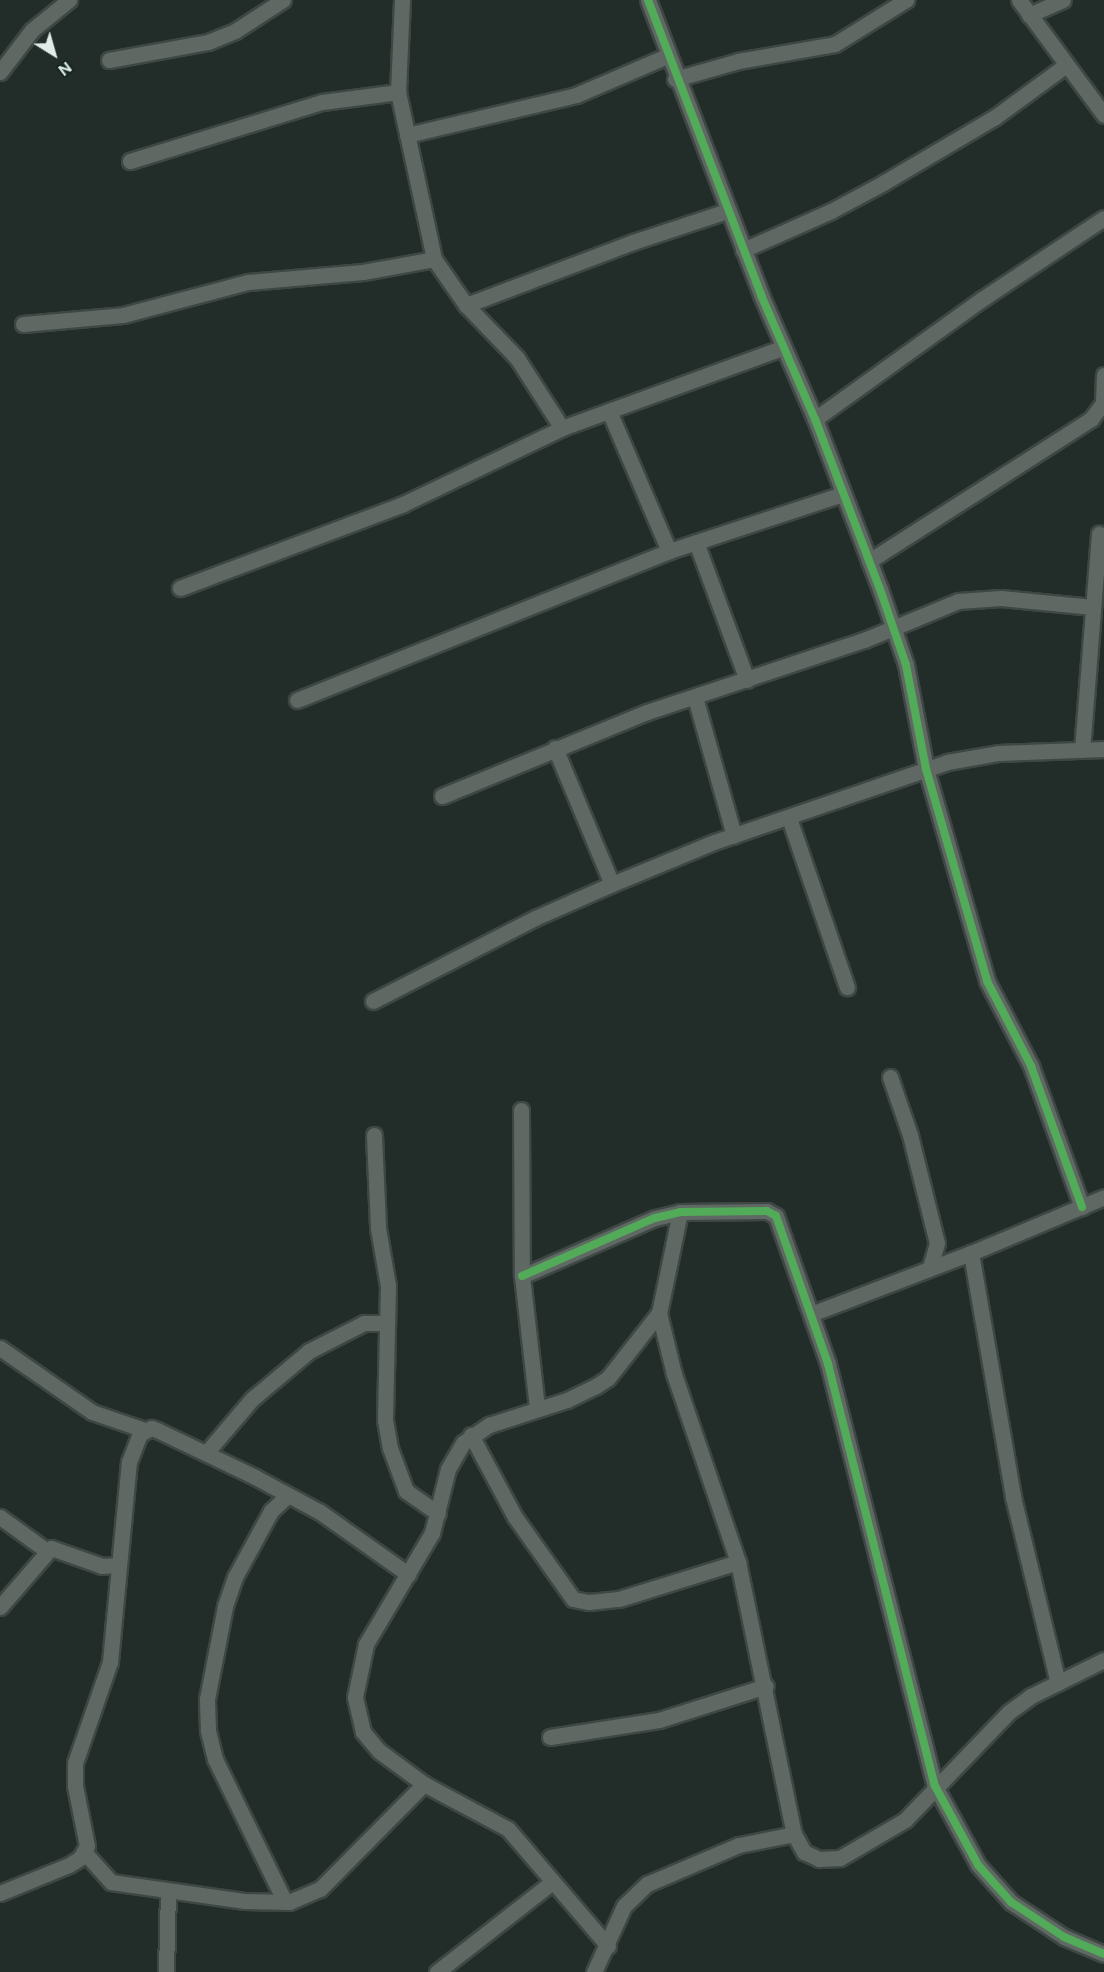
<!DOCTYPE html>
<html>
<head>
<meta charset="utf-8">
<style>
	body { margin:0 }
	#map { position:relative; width:1104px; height:1972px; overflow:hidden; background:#222c28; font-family:"DM Sans",sans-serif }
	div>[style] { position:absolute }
	.roads { filter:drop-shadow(2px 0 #3e4744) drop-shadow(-2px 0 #3e4744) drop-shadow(0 2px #3e4744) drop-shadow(0 -2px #3e4744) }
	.minor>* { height:15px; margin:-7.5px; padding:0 7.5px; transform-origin:7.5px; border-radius:7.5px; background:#606864 }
	.cycleway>* { height:8px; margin:-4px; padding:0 4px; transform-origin:4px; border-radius:4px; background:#51ab58 }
	span { translate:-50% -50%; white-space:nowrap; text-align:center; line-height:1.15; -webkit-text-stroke:6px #13271f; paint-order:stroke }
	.north { position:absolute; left:24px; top:24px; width:60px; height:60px; -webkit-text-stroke:4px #13271f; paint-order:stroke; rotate:143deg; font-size:16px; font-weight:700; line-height:24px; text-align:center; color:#e0ece7 }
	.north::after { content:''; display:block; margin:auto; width:21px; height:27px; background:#e0ece7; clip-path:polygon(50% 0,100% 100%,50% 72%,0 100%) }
</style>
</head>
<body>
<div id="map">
	<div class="roads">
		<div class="minor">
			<div style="left:402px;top:0;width:92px;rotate:92.5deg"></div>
			<div style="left:398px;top:92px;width:171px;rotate:77.8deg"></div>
			<div style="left:434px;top:259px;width:56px;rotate:55.2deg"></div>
			<div style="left:466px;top:305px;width:74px;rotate:46.1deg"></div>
			<div style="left:517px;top:358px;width:83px;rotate:57.3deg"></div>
			<div style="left:648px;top:0;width:316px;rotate:69deg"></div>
			<div style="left:761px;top:295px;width:135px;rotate:66.5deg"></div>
			<div style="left:815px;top:419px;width:182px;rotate:69.1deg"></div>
			<div style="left:880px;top:589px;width:80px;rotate:71.1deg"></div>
			<div style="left:906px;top:665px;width:106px;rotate:79.1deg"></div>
			<div style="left:926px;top:769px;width:221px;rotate:73.9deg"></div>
			<div style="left:987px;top:981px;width:96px;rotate:62.6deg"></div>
			<div style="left:1031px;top:1066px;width:150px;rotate:70.1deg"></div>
			<div style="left:1019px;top:0;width:143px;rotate:53.5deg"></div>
			<div style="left:1029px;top:15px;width:37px;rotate:-24deg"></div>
			<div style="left:109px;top:60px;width:101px;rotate:-10.3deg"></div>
			<div style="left:208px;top:42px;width:29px;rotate:-22deg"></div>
			<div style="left:235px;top:31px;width:57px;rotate:-32.9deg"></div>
			<div style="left:0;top:72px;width:53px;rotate:-52.7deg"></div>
			<div style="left:32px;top:30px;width:48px;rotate:-39deg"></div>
			<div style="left:675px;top:79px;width:66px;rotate:-15.9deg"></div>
			<div style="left:738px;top:61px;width:98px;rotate:-9.9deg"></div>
			<div style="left:835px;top:44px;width:84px;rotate:-31.8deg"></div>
			<div style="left:407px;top:135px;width:174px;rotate:-13.3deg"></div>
			<div style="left:576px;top:95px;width:99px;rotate:-23.2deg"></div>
			<div style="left:130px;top:161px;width:201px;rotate:-17.1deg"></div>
			<div style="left:322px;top:102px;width:77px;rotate:-7.5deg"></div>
			<div style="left:743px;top:250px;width:96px;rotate:-23.9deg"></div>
			<div style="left:831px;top:211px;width:59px;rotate:-28.3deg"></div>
			<div style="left:883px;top:183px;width:130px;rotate:-30.5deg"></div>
			<div style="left:995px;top:117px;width:88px;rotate:-36.2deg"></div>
			<div style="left:466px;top:305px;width:178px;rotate:-20.7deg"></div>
			<div style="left:633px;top:242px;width:99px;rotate:-18.3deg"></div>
			<div style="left:23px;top:324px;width:100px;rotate:-5.1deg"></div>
			<div style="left:123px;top:315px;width:129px;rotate:-14.8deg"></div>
			<div style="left:248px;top:282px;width:115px;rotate:-5deg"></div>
			<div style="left:363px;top:272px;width:72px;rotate:-10.4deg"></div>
			<div style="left:609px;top:411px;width:152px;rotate:66.8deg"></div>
			<div style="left:815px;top:419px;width:206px;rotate:-35.7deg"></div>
			<div style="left:982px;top:299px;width:146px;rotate:-33.6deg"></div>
			<div style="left:696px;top:542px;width:147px;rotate:69.7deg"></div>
			<div style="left:869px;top:561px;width:264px;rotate:-32.6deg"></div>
			<div style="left:1091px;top:419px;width:20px;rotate:-53deg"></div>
			<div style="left:1103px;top:403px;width:28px;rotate:-88deg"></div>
			<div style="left:180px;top:588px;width:238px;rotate:-20.6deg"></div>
			<div style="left:403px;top:504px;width:176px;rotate:-25.5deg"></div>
			<div style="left:562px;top:428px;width:234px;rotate:-20deg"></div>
			<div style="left:695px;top:697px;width:144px;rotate:74.3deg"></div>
			<div style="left:297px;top:700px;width:401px;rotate:-21.8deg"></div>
			<div style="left:669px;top:551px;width:182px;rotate:-18.2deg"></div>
			<div style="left:555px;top:748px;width:147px;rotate:67.3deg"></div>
			<div style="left:1082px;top:750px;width:217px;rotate:-85.5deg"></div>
			<div style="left:442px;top:796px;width:222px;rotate:-22.3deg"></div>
			<div style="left:647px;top:712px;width:229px;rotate:-18.4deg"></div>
			<div style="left:864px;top:640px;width:102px;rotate:-22.5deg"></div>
			<div style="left:958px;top:601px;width:43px;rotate:-4deg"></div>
			<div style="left:1001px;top:598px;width:92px;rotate:5.6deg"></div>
			<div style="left:789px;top:818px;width:179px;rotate:71.1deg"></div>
			<div style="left:373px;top:1001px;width:182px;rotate:-27.1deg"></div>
			<div style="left:535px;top:918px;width:84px;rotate:-23.8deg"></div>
			<div style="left:612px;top:884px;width:110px;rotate:-22.4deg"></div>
			<div style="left:714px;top:842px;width:246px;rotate:-18.9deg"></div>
			<div style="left:947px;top:762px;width:53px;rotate:-9.8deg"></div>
			<div style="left:999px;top:753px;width:105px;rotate:-2.2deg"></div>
			<div style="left:890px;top:1077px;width:61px;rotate:71deg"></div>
			<div style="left:910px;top:1135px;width:111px;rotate:76deg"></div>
			<div style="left:937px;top:1243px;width:26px;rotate:106deg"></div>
			<div style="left:521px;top:1110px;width:166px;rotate:89.7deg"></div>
			<div style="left:522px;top:1276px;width:133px;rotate:83.5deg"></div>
			<div style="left:374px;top:1135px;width:93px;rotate:87.5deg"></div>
			<div style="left:378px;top:1228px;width:59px;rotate:80.2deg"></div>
			<div style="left:388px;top:1286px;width:134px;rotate:91.3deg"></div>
			<div style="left:385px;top:1420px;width:28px;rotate:80deg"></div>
			<div style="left:390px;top:1448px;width:46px;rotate:69.6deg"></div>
			<div style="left:406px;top:1491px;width:39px;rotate:35deg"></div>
			<div style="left:680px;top:1212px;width:103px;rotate:101.7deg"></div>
			<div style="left:659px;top:1313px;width:63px;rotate:76.2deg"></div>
			<div style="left:674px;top:1374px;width:199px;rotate:71.2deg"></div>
			<div style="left:738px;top:1562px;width:278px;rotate:78.4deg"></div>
			<div style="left:794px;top:1834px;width:21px;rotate:61deg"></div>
			<div style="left:804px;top:1852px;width:17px;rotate:25deg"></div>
			<div style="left:819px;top:1859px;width:21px;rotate:-3deg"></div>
			<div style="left:840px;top:1858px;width:75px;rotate:-30.3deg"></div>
			<div style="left:905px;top:1820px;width:150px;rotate:-46.1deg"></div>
			<div style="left:1009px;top:1712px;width:27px;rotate:-36deg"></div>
			<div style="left:1031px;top:1696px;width:81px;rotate:-26.3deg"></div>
			<div style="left:971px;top:1253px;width:248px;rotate:80.2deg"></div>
			<div style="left:1013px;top:1497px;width:191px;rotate:76.4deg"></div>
			<div style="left:522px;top:1276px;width:145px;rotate:-23.6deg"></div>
			<div style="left:655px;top:1218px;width:26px;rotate:-13deg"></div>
			<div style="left:680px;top:1212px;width:87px;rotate:-0.7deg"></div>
			<div style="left:767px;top:1211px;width:10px;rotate:29deg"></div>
			<div style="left:776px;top:1216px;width:157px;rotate:70.6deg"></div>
			<div style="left:828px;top:1364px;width:435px;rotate:75.8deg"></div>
			<div style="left:935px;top:1786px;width:90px;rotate:61.4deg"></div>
			<div style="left:978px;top:1865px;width:50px;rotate:48.3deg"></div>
			<div style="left:1011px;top:1902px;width:64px;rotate:33.4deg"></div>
			<div style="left:1064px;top:1937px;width:43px;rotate:23deg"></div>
			<div style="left:811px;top:1314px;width:171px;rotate:-20.9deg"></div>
			<div style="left:971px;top:1253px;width:144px;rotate:-22.8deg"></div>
			<div style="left:0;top:1348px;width:112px;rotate:34.8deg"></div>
			<div style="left:92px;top:1412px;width:56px;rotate:18.8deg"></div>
			<div style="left:471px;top:1435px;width:93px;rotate:61.8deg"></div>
			<div style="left:515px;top:1517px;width:100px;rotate:54.7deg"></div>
			<div style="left:573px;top:1599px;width:16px;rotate:11deg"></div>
			<div style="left:589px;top:1602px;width:30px;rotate:-6deg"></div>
			<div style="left:619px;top:1599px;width:125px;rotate:-17.3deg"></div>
			<div style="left:206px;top:1453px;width:71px;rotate:-49.6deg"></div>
			<div style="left:252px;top:1399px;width:75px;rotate:-40.1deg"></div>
			<div style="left:309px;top:1351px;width:62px;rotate:-27deg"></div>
			<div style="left:364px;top:1323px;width:23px"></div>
			<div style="left:0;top:1517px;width:58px;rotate:35.9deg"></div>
			<div style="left:0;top:1607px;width:78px;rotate:-49.2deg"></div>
			<div style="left:51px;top:1548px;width:54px;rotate:19.4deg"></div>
			<div style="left:102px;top:1566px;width:16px;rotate:-4deg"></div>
			<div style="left:550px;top:1737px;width:110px;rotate:-8.9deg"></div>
			<div style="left:659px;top:1720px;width:112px;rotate:-17.6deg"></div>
			<div style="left:85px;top:1853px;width:39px;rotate:48deg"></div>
			<div style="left:111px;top:1882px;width:134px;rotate:8.1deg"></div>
			<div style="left:244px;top:1901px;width:45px;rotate:1.3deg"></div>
			<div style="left:289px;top:1902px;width:34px;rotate:-23deg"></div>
			<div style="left:320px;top:1889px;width:148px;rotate:-45.3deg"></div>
			<div style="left:0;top:1893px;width:74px;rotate:-22.1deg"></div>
			<div style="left:69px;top:1865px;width:13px;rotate:-32deg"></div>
			<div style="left:80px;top:1858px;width:14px;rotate:-60deg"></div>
			<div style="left:87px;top:1846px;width:61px;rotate:-101.3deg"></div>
			<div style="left:75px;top:1786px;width:23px;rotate:-90deg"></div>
			<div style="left:75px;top:1763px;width:107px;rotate:-70.9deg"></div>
			<div style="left:110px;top:1662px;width:201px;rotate:-84.6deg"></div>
			<div style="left:129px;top:1462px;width:30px;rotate:-69deg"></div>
			<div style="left:140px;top:1434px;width:13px;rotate:-29deg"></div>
			<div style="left:151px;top:1428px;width:6px;rotate:18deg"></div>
			<div style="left:157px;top:1430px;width:109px;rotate:25.6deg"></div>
			<div style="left:255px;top:1477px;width:74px;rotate:28.3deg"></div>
			<div style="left:320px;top:1512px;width:108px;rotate:35.2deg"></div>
			<div style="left:285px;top:1902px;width:159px;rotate:-116.1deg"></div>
			<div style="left:215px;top:1759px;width:30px;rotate:-104deg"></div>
			<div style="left:208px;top:1730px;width:31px;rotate:-92deg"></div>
			<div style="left:207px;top:1699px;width:95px;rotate:-79deg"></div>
			<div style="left:225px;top:1606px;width:31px;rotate:-71deg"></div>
			<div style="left:235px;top:1577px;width:75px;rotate:-61.4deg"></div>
			<div style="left:271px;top:1511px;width:23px;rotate:-43deg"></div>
			<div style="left:608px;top:1946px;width:154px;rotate:-130.5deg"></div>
			<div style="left:508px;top:1829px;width:95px;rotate:-151.8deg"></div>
			<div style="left:424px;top:1784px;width:56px;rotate:-143.7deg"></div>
			<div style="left:379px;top:1751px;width:25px;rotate:-130deg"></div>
			<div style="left:363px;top:1732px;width:36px;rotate:-103deg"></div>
			<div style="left:355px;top:1697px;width:54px;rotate:-78.3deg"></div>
			<div style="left:366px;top:1644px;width:129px;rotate:-59.3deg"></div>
			<div style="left:432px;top:1533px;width:66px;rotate:-76deg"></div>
			<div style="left:448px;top:1469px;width:30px;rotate:-60deg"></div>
			<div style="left:463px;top:1443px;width:32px;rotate:-35deg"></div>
			<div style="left:489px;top:1425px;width:82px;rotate:-17.8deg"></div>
			<div style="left:567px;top:1400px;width:32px;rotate:-26deg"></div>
			<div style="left:596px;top:1386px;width:14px;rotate:-34deg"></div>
			<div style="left:608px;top:1378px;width:83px;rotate:-51.9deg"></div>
			<div style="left:166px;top:1972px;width:81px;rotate:-88.6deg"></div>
			<div style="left:437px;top:1972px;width:145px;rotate:-38deg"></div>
			<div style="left:594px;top:1972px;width:72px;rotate:-65.6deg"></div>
			<div style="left:624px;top:1906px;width:32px;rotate:-44deg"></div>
			<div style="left:647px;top:1884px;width:100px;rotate:-23deg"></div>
			<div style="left:739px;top:1845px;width:56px;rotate:-11.3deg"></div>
		</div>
	</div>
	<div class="cycleway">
		<div style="left:648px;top:0;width:316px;rotate:69deg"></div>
		<div style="left:761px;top:295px;width:135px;rotate:66.5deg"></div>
		<div style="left:815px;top:419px;width:182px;rotate:69.1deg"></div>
		<div style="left:880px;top:589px;width:80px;rotate:71.1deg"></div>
		<div style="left:906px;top:665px;width:106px;rotate:79.1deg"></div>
		<div style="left:926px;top:769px;width:221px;rotate:73.9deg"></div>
		<div style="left:987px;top:981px;width:96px;rotate:62.6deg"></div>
		<div style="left:1031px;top:1066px;width:150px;rotate:70.1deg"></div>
		<div style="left:522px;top:1276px;width:145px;rotate:-23.6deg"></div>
		<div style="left:655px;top:1218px;width:26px;rotate:-13deg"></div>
		<div style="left:680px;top:1212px;width:87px;rotate:-0.7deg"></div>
		<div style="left:767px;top:1211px;width:10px;rotate:29deg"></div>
		<div style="left:776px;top:1216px;width:157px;rotate:70.6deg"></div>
		<div style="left:828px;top:1364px;width:435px;rotate:75.8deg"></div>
		<div style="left:935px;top:1786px;width:90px;rotate:61.4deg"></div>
		<div style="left:978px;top:1865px;width:50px;rotate:48.3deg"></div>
		<div style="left:1011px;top:1902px;width:64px;rotate:33.4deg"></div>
		<div style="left:1064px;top:1937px;width:43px;rotate:23deg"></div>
	</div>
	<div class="north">N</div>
</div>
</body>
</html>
